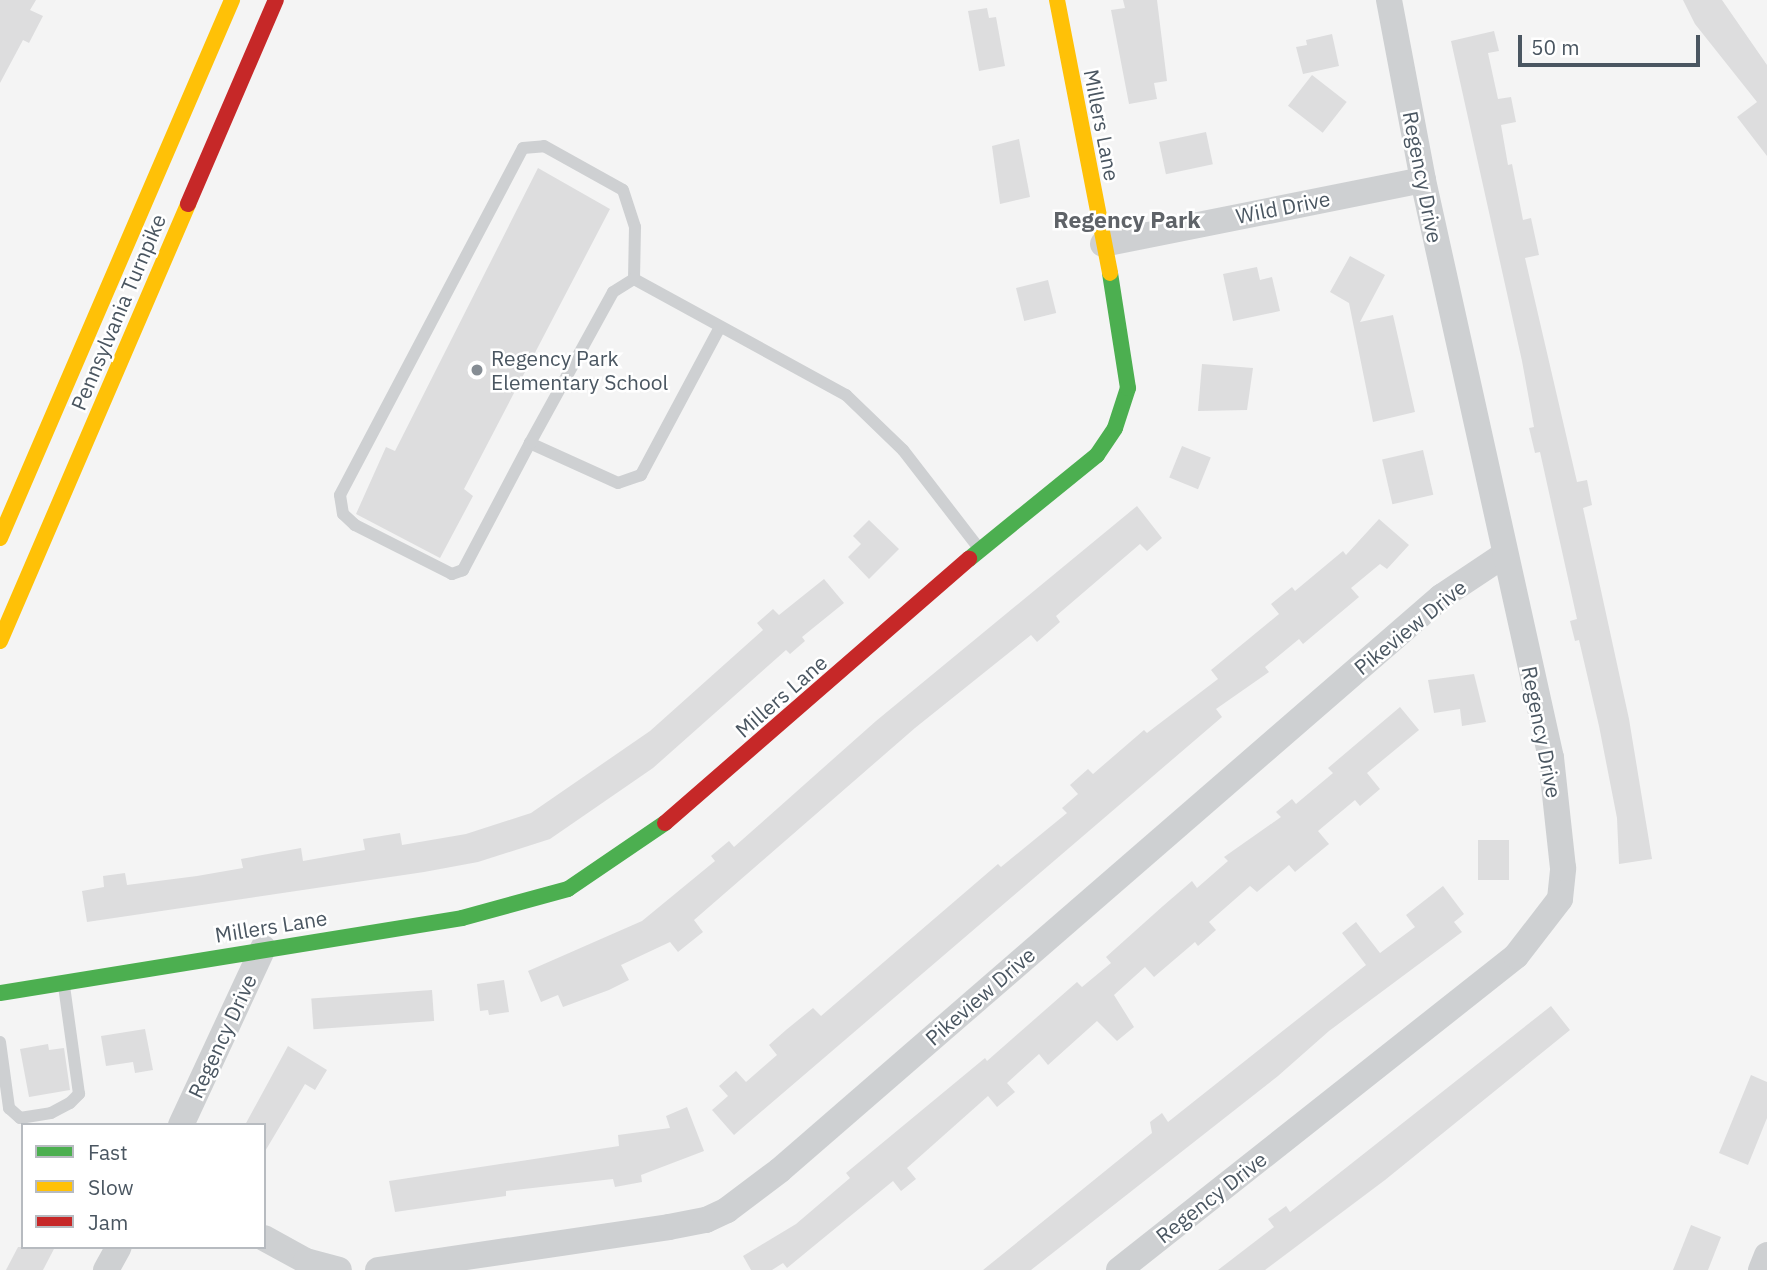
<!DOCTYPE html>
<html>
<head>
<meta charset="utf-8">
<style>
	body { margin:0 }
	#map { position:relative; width:1767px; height:1270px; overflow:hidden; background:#f4f4f4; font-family:"IBM Plex Sans",sans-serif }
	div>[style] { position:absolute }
	.building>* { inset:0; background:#ddddde; transform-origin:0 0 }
	.lane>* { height:12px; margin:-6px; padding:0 6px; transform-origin:6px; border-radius:6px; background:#ced0d2 }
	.street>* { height:26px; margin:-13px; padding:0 13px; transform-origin:13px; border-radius:13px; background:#ced0d2 }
	.fast>* { height:16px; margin:-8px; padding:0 8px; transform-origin:8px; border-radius:8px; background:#4caf50 }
	.slow>* { height:16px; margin:-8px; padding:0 8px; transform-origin:8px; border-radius:8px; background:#ffc107 }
	.jam>* { height:16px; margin:-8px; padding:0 8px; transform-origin:8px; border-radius:8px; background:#c62828 }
	.dots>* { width:19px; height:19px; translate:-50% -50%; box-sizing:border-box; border:4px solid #fff; border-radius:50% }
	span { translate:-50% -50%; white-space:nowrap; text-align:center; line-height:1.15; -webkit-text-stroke:5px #fff; paint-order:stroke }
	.street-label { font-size:21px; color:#4a5661 }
	.poi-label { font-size:21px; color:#4a5661 }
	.left { translate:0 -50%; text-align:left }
	.neighbourhood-label { font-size:23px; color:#5f6368; font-weight:700 }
	.legend { position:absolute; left:21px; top:1123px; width:245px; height:126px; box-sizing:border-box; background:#fff; border:2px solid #b7bbc0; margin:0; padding:9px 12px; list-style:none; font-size:21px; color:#4a5661 }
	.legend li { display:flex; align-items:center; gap:14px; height:35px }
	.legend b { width:35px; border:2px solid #b7bbc0 }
	.scale { position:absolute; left:1518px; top:35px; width:182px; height:32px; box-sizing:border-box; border:4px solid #4a5661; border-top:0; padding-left:9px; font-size:21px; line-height:24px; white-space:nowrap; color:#4a5661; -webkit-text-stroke:5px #fff; paint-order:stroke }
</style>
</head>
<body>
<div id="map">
	<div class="building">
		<div style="clip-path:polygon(0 0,36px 0,30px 10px,43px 16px,29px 43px,23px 40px,0 83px)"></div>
		<div style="clip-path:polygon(1123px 0,1157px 0,1167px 81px,1154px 83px,1157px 99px,1129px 104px,1111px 10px,1125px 8px)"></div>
		<div style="clip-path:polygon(1683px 0,1722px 0,1767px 65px,1767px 156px,1737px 117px,1757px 102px,1695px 24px)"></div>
		<div style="clip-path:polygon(987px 8px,989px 18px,996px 17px,1005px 66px,979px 71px,968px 11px)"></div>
		<div style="clip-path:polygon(1494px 31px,1499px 51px,1488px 53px,1498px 99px,1511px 97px,1516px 122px,1501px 125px,1508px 165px,1512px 164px,1523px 220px,1531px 218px,1539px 255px,1525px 258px,1577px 482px,1587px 480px,1592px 505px,1583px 508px,1629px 719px,1652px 859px,1619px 864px,1617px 818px,1599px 726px,1579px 640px,1575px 641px,1570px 621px,1577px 619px,1540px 452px,1535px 453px,1529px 428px,1534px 427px,1522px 361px,1451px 41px)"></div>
		<div style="clip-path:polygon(1332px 34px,1339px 66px,1303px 74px,1296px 47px,1307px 45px,1306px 40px)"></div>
		<div style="left:1312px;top:75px;width:44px;height:39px;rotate:38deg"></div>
		<div style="left:1206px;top:132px;width:33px;height:48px;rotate:78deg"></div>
		<div style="clip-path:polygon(1019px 139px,1030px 197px,1000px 204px,992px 146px)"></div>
		<div style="clip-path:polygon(538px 168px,610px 209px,464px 489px,473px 496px,440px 558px,356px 514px,386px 447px,395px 451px)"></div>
		<div style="clip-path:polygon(1350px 256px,1385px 275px,1360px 322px,1393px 315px,1415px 412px,1373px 422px,1349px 303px,1330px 292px)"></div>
		<div style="clip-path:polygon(1257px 267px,1260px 280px,1272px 277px,1280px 311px,1233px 321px,1223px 274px)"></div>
		<div style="left:1048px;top:280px;width:34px;height:33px;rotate:76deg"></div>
		<div style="clip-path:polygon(1202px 364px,1253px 368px,1247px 410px,1198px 411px)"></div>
		<div style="left:1182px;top:446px;width:31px;height:34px;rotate:22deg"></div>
		<div style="left:1423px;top:450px;width:46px;height:42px;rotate:77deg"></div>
		<div style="clip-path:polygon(1137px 506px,1162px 538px,1147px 551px,1140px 544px,1056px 616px,1060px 622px,1037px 642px,1031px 635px,915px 728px,694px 920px,703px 932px,678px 952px,670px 942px,621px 965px,629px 980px,609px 990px,563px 1007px,558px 995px,541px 1002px,528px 971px,642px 921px,715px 861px,711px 856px,729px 841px,734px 847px,876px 721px)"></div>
		<div style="clip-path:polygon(1379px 519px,1409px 545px,1387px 569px,1380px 564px,1351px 588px,1359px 597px,1303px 644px,1299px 639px,1265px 667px,1269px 672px,1216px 709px,1222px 717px,734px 1135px,712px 1110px,728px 1096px,719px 1086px,736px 1071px,746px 1082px,777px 1055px,769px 1045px,786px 1030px,813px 1008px,821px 1016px,998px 864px,1001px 867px,1067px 813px,1062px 808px,1078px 794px,1070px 785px,1088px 769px,1093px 774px,1144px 730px,1147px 733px,1218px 679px,1211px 670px,1279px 614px,1271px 604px,1292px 587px,1295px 591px,1343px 551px,1346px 555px)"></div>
		<div style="clip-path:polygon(869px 520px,899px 549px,869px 579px,848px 557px,861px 544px,853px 536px)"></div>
		<div style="clip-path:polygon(824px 579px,844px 603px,802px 637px,805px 641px,790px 654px,786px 650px,653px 768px,550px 839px,478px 862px,424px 872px,87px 922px,82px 891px,104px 887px,103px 876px,125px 873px,127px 885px,197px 876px,243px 868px,241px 859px,301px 848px,303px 861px,365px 850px,363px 839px,400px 833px,402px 845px,466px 834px,531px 813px,650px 731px,763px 630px,757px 623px,773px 609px,779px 615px)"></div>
		<div style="clip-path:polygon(1474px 674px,1486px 722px,1462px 726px,1460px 709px,1434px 713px,1428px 680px)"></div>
		<div style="clip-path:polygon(1400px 707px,1419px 730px,1367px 773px,1380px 789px,1360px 806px,1355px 800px,1318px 831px,1329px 844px,1295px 872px,1289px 865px,1257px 892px,1250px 886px,1209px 922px,1216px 930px,1198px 946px,1195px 942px,1154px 977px,1145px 967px,1114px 995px,1134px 1027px,1117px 1041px,1097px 1021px,1048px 1065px,1039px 1054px,1007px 1083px,1015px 1092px,997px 1107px,988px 1096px,907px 1168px,916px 1179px,901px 1191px,893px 1181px,787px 1268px,783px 1263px,772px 1270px,751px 1270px,743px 1256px,796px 1224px,850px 1178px,846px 1173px,985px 1058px,987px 1061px,1077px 982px,1082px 987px,1111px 963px,1106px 957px,1163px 906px,1192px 881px,1197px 888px,1228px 861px,1224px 857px,1281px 817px,1276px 812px,1292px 799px,1296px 804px,1333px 773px,1328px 768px)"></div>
		<div style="left:1478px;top:840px;width:31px;height:40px"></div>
		<div style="clip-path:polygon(1443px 886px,1464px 914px,1454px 922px,1462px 932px,1329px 1031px,1278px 1076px,1031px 1270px,983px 1270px,1152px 1133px,1150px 1122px,1162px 1113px,1168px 1122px,1366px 965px,1342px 933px,1356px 922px,1380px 953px,1415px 927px,1406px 915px)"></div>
		<div style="clip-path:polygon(504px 980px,509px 1012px,489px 1015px,488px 1010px,480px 1011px,477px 984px)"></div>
		<div style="left:432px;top:990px;width:31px;height:121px;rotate:86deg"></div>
		<div style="clip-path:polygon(1551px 1006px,1570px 1030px,1385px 1180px,1265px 1270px,1218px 1270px,1274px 1227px,1268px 1219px,1286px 1206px,1290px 1212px)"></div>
		<div style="clip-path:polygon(145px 1029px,153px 1070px,135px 1073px,133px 1062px,106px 1066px,101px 1036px)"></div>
		<div style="clip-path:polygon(48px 1044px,49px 1050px,64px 1048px,70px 1090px,29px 1097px,20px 1049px)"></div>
		<div style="clip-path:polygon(288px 1046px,327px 1070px,315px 1090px,305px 1084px,264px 1153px,264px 1125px,245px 1125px)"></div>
		<div style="clip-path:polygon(1751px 1075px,1767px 1082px,1767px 1118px,1748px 1165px,1719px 1153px)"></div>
		<div style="clip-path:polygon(687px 1107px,704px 1151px,641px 1175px,642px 1182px,615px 1187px,613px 1179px,506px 1191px,506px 1196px,395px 1212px,389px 1181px,619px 1146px,618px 1135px,670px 1128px,666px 1116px)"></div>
		<div style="clip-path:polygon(1691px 1225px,1721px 1237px,1708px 1270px,1673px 1270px)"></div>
		<div style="clip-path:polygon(18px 1247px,55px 1247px,43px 1270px,6px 1270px)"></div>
	</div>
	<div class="lane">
		<div style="left:720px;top:327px;width:168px;rotate:118.1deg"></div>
		<div style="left:641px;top:475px;width:24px;rotate:161deg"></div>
		<div style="left:618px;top:483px;width:97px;rotate:-155.6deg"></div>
		<div style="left:530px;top:443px;width:144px;rotate:117.8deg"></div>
		<div style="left:463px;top:570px;width:12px;rotate:160deg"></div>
		<div style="left:452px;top:574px;width:109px;rotate:-153.2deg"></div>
		<div style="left:355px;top:525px;width:16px;rotate:-137deg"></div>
		<div style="left:343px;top:514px;width:19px;rotate:-99deg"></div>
		<div style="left:340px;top:495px;width:392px;rotate:-62.2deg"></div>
		<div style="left:523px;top:148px;width:21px;rotate:-5deg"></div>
		<div style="left:544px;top:146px;width:90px;rotate:29.1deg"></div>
		<div style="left:623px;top:190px;width:39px;rotate:72deg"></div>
		<div style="left:635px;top:227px;width:52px;rotate:91.1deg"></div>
		<div style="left:634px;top:279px;width:242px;rotate:28.7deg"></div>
		<div style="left:846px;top:395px;width:79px;rotate:44deg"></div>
		<div style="left:903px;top:450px;width:123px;rotate:52.3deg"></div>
		<div style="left:530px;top:443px;width:172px;rotate:-61.2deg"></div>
		<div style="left:613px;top:292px;width:25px;rotate:-32deg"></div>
		<div style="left:0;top:1042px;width:67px;rotate:82.2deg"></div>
		<div style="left:9px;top:1108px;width:15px;rotate:42deg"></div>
		<div style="left:20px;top:1118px;width:31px;rotate:-9deg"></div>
		<div style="left:51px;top:1113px;width:21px;rotate:-28deg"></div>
		<div style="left:70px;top:1103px;width:13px;rotate:-45deg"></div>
		<div style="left:79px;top:1094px;width:109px;rotate:-97.9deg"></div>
	</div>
	<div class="street">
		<div style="left:1103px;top:244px;width:326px;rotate:-11.3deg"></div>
		<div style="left:181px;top:1125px;width:195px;rotate:-65.1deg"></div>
		<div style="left:264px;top:1238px;width:48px;rotate:28.7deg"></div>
		<div style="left:306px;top:1261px;width:34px;rotate:15deg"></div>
		<div style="left:106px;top:1270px;width:26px;rotate:-61deg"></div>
		<div style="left:378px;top:1270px;width:294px;rotate:-8.4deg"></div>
		<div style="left:669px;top:1227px;width:38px;rotate:-11deg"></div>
		<div style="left:706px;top:1220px;width:23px;rotate:-25deg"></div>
		<div style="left:727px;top:1210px;width:66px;rotate:-37deg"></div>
		<div style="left:780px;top:1170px;width:875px;rotate:-40.92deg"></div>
		<div style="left:1441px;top:597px;width:76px;rotate:-33.7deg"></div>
		<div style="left:1119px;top:1270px;width:506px;rotate:-38.34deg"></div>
		<div style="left:1516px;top:956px;width:72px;rotate:-52.3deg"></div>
		<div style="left:1560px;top:899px;width:31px;rotate:-84deg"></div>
		<div style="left:1563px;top:868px;width:111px;rotate:-96.2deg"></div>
		<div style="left:1551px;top:758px;width:592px;rotate:-102.49deg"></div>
		<div style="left:1423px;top:180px;width:183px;rotate:-100.7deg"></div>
		<div style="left:1761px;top:1270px;width:16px;rotate:-68deg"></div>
	</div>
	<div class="fast">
		<div style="left:969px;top:559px;width:165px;rotate:-39.1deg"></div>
		<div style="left:1097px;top:455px;width:32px;rotate:-56deg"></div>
		<div style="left:1115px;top:428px;width:42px;rotate:-72deg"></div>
		<div style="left:1128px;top:388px;width:116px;rotate:-98.9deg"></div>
		<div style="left:0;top:993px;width:468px;rotate:-9.2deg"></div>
		<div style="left:462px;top:918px;width:110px;rotate:-15.3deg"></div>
		<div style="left:568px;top:889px;width:117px;rotate:-34.2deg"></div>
	</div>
	<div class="slow">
		<div style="left:1057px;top:0;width:278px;rotate:79deg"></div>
		<div style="left:0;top:538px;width:586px;rotate:-66.67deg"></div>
		<div style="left:0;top:641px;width:476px;rotate:-66.7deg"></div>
	</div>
	<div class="jam">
		<div style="left:188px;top:204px;width:222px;rotate:-66.7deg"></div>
		<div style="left:665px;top:823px;width:403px;rotate:-41deg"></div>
	</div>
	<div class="dots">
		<div style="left:477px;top:370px;background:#868d94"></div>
	</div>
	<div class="street-label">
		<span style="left:1102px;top:125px;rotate:79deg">Millers Lane</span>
		<span style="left:1423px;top:177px;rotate:79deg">Regency Drive</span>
		<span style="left:1283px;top:207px;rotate:-11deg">Wild Drive</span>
		<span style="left:118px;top:312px;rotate:-67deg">Pennsylvania Turnpike</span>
		<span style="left:1410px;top:627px;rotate:-39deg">Pikeview Drive</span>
		<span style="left:781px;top:696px;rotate:-41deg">Millers Lane</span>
		<span style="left:1542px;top:732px;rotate:79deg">Regency Drive</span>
		<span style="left:271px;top:926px;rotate:-9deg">Millers Lane</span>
		<span style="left:980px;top:996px;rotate:-41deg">Pikeview Drive</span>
		<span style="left:222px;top:1036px;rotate:-65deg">Regency Drive</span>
		<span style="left:1211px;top:1197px;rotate:-38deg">Regency Drive</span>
	</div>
	<div class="poi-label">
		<span class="left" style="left:491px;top:370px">Regency Park<br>Elementary School</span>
	</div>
	<div class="neighbourhood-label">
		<span style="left:1127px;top:219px">Regency Park</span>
	</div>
	<ul class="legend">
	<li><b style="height:9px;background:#4caf50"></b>Fast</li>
	<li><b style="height:9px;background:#ffc107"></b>Slow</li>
	<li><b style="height:9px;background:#c62828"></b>Jam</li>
	</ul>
	<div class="scale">50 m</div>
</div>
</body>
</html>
